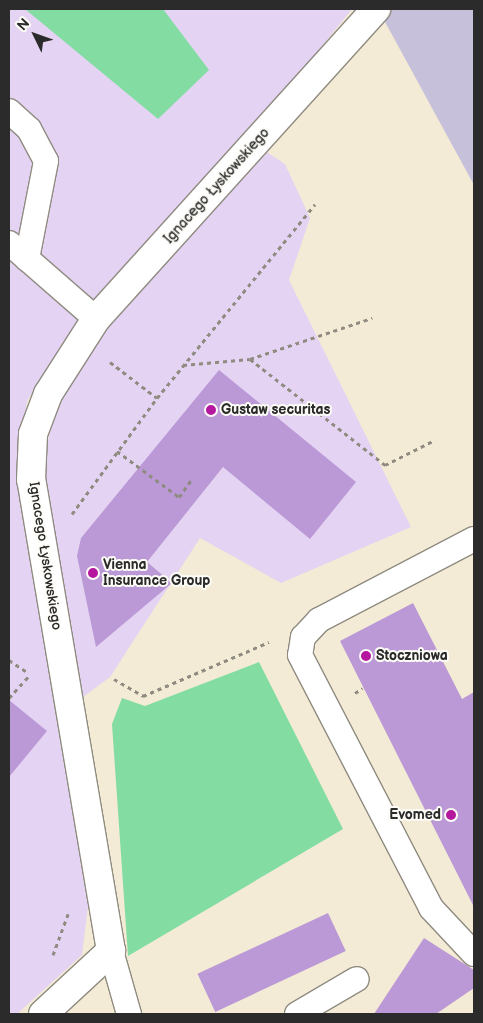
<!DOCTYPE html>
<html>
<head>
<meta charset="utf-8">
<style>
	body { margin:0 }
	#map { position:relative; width:483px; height:1023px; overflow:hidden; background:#f3ebd5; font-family:"Balsamiq Sans",sans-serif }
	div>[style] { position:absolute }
	.built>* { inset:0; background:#e4d3f2 }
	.industrial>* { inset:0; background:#c6c0da }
	.green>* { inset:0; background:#83dda3 }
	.building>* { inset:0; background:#ba99d6; transform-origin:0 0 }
	.path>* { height:3px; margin-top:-1.5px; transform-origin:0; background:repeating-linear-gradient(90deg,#8f8b80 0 4px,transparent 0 8px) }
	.roads { filter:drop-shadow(1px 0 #8f8b80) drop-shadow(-1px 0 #8f8b80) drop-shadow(0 1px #8f8b80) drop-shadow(0 -1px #8f8b80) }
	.service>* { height:24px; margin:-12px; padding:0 12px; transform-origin:12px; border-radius:12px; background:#fff }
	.minor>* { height:28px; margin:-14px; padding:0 14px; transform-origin:14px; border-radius:14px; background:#fff }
	.dots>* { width:14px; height:14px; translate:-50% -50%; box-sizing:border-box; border:2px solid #fdfcf7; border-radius:50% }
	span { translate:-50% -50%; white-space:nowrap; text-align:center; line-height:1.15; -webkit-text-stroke:4px #fdfcf7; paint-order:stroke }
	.street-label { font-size:14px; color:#2b2b2b }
	.poi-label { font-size:14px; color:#2b2b2b; font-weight:700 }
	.left { translate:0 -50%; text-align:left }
	.right { translate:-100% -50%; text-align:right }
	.frame { position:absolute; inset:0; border:10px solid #2b2b2b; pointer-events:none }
	.north { position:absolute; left:10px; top:10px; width:50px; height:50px; -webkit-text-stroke:4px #fdfcf7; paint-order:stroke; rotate:312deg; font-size:14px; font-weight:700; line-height:20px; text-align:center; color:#2b2b2b }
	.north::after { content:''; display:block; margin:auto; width:18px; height:22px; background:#2b2b2b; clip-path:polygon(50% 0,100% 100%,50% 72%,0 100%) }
</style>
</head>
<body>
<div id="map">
	<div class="built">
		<div style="clip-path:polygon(9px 9px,352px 9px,245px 141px,66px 340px,27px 401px,19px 465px,91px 882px,82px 955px,17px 1014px,9px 1014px)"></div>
		<div style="clip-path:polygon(262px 149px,285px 164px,310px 218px,289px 280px,411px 527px,281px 583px,200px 538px,110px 677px,76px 702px,39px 471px,63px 389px,99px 325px)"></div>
	</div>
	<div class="industrial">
		<div style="clip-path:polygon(378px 9px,474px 9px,474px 185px)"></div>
	</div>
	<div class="green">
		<div style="clip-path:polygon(25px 9px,163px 9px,209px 70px,158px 119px)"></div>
		<div style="clip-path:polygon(259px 662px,343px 829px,128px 956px,112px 724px,122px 698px,145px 706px)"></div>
	</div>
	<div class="building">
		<div style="clip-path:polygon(219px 370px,356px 482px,310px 539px,223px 467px,147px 562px,172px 583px,96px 647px,77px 556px,81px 538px)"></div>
		<div style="clip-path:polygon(413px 603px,462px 699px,474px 692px,474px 907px,340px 641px)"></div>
		<div style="clip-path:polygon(9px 700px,47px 731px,9px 777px)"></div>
		<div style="left:328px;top:913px;width:42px;height:144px;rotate:65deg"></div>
		<div style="clip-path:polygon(424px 938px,474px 970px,474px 988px,436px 1014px,374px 1014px)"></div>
	</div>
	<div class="path">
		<div style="left:250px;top:359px;width:129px;rotate:-18.6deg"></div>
		<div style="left:110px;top:362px;width:59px;rotate:37.5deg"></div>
		<div style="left:183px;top:365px;width:67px;rotate:-5.1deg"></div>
		<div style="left:250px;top:359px;width:172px;rotate:38.1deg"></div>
		<div style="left:385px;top:465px;width:56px;rotate:-26.6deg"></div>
		<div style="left:117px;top:451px;width:77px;rotate:36.6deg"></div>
		<div style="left:179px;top:497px;width:22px;rotate:-54deg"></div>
		<div style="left:72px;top:514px;width:144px;rotate:-53.8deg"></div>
		<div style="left:157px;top:398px;width:250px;rotate:-50.8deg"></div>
		<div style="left:9px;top:660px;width:23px;rotate:34deg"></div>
		<div style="left:114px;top:679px;width:34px;rotate:30deg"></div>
		<div style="left:143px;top:696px;width:137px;rotate:-23.2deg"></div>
		<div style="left:355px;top:693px;width:9px;rotate:-32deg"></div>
		<div style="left:9px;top:698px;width:30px;rotate:-48deg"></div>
		<div style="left:53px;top:955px;width:44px;rotate:-69.9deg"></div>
	</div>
	<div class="roads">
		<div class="service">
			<div style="left:9px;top:111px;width:27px;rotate:42deg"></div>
			<div style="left:29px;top:129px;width:36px;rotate:62deg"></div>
			<div style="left:46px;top:161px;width:100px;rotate:101deg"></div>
			<div style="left:9px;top:243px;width:116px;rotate:41.1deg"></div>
			<div style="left:474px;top:539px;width:175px;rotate:152.4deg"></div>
			<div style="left:319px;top:620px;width:23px;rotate:133deg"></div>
			<div style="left:303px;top:637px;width:18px;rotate:99deg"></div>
			<div style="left:300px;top:655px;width:285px;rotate:62.6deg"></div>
			<div style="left:431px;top:908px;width:63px;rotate:46.9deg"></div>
			<div style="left:111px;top:951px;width:66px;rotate:74.1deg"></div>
			<div style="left:297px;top:1014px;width:69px;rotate:-30.3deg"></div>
		</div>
		<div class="minor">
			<div style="left:43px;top:1014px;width:93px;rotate:-42.8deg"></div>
			<div style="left:111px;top:951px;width:478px;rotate:-99.6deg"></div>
			<div style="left:31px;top:480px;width:46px;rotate:-87.5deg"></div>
			<div style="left:33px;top:434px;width:43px;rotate:-69.4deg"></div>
			<div style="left:48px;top:394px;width:89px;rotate:-57.4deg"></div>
			<div style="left:96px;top:319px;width:418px;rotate:-47.9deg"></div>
		</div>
	</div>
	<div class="dots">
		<div style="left:211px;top:410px;background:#b5179e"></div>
		<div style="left:93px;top:573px;background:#b5179e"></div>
		<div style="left:366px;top:656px;background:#b5179e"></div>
		<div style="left:451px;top:815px;background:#b5179e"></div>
	</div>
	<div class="street-label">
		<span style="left:217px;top:186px;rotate:-48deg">Ignacego Łyskowskiego</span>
		<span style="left:45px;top:556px;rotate:81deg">Ignacego Łyskowskiego</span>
	</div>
	<div class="poi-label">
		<span class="left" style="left:221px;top:410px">Gustaw securitas</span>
		<span class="left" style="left:103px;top:573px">Vienna<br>Insurance Group</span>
		<span class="left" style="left:376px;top:656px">Stoczniowa</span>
		<span class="right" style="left:441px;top:815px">Evomed</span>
	</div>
	<div class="frame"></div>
	<div class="north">N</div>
</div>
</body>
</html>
